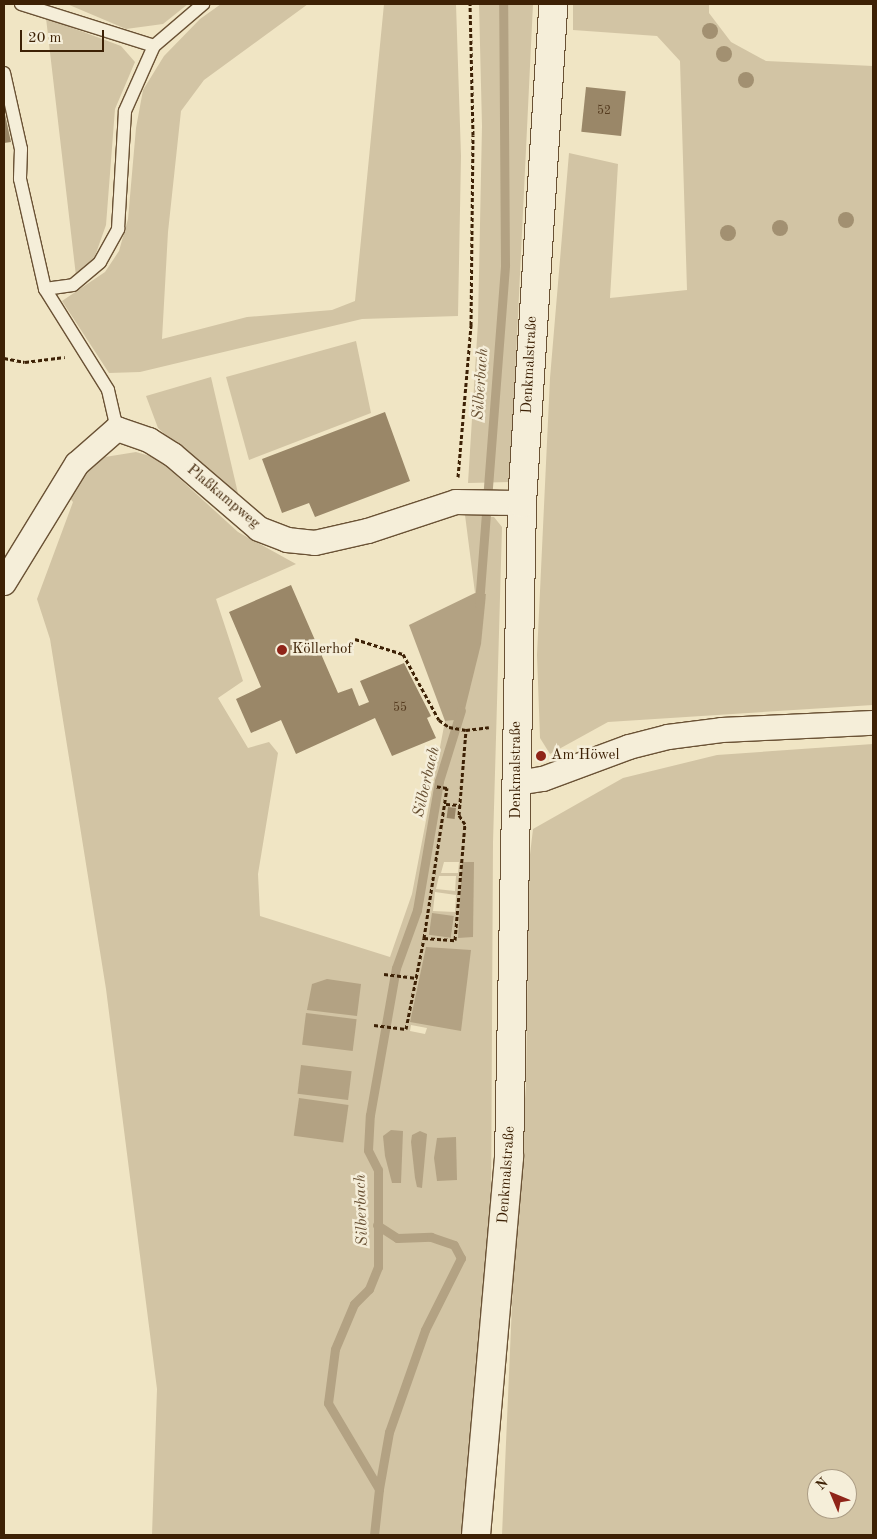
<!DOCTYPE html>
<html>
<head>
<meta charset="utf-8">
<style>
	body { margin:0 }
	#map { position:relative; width:877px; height:1539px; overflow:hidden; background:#f0e5c4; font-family:"Old Standard TT",serif }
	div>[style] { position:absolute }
	.green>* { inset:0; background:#d2c4a4 }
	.water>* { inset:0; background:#b3a283; transform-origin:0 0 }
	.stream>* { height:9px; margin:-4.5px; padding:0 4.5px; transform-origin:4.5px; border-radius:4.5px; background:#b3a283 }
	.building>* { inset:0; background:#9a8768; transform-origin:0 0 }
	.path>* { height:3px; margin-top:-1.5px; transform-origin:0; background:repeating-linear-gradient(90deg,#3d2105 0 4px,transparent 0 6.5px) }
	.roads { filter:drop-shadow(1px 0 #6a5235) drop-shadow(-1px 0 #6a5235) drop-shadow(0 1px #6a5235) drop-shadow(0 -1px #6a5235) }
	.service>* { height:12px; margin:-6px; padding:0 6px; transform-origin:6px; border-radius:6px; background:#f5eed9 }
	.minor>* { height:24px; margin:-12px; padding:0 12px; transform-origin:12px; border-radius:12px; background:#f5eed9 }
	.secondary>* { height:28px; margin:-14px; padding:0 14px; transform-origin:14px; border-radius:14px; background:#f5eed9 }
	.trees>* { width:16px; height:16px; margin:-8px; border-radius:50%; background:#a29071 }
	.dots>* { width:14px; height:14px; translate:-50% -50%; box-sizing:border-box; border:2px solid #f5eed9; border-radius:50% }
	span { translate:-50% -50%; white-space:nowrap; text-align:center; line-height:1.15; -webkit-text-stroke:5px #f5eed9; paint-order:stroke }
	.number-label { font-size:12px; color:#543a1e }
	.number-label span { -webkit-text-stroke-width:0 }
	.street-label { font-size:15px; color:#3d2105 }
	.poi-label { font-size:15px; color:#3d2105 }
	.left { translate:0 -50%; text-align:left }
	.water-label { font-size:16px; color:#664e31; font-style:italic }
	.frame { position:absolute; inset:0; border:5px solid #3d2105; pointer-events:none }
	.north { position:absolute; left:807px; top:1469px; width:50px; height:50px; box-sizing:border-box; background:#f5eed9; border:1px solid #ab9c84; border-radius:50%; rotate:315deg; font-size:14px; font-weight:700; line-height:20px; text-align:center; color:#3d2105 }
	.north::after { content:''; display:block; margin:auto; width:18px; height:22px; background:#8f2418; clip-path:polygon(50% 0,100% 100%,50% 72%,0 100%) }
	.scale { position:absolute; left:20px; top:30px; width:84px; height:22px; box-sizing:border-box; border:2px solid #3d2105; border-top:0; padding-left:6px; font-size:15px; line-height:18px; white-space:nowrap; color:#3d2105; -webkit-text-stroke:4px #f5eed9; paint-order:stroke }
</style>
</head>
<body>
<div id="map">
	<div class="green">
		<div style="clip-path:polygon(67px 4px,188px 4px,163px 24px,126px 29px)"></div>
		<div style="clip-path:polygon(221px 4px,308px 4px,204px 80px,181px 111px,168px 232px,162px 339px,247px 317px,332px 310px,355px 301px,384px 4px,456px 4px,461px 156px,458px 316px,362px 319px,140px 372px,109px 373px,62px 301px,105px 272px,119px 251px,128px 219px,136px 128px,143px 90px,164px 56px,200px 19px)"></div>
		<div style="clip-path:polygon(479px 4px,533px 4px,510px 482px,468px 483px,478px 322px,482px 126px)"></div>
		<div style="clip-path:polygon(573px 4px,709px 4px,709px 13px,731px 42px,766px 61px,873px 66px,873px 705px,608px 722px,550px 754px,540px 738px,537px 655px,550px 378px,569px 153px,618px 164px,610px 298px,687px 290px,680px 61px,657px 36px,573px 30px)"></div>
		<div style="clip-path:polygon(46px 18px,121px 46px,135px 62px,115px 109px,106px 225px,94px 259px,76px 276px)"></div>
		<div style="clip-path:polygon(356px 341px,371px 413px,249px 460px,226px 377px)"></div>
		<div style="clip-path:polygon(211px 377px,240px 502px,158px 428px,146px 396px)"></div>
		<div style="clip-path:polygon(evenodd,136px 452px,157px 458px,238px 532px,296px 564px,216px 599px,243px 681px,218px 698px,248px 748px,269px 742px,278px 753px,258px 874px,260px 916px,390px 957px,412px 894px,445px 721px,459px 720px,486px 594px,475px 593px,465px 515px,494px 517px,502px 527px,493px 843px,491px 1209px,465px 1535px,152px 1535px,157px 1389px,106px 989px,50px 639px,37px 599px,73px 502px,68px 496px,82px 474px,105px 457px,136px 452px,444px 862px,459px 862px,458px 873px,441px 873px,444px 862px,136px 452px,439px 876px,456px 876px,455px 891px,436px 889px,439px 876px,136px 452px,435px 892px,456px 895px,455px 912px,433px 911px,435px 892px,136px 452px,411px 1025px,427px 1028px,425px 1034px,410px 1031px,411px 1025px)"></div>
		<div style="clip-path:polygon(evenodd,873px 744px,873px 1535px,502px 1535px,516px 1212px,526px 1086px,529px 863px,533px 829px,623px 778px,717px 755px,873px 744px,817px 1479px,847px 1479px,847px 1509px,817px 1509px,817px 1479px)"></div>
	</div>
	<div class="water">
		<div style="clip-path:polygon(475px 593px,486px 594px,481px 644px,464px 713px,459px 720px,445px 721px,409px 625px)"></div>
		<div style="clip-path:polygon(462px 862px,474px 862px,473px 937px,458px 938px)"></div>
		<div style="left:432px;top:913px;width:22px;height:22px;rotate:8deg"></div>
		<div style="clip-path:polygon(426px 947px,471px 950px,461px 1031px,410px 1022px)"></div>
		<div style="clip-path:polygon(327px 979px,361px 984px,357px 1016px,307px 1010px,312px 984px)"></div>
		<div style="left:306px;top:1013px;width:51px;height:32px;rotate:7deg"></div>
		<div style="left:301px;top:1065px;width:51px;height:29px;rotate:7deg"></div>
		<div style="left:299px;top:1098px;width:50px;height:38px;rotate:8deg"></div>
		<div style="clip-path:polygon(391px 1130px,403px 1131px,401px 1183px,392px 1183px,385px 1156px,383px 1136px)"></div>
		<div style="clip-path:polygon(420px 1131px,427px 1134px,422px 1188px,417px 1187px,415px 1178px,411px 1142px,412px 1135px)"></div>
		<div style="clip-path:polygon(456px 1137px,457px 1180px,437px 1181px,434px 1158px,437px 1138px)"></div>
	</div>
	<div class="stream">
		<div style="left:479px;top:604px;width:340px;rotate:-85.6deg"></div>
		<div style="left:505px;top:265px;width:261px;rotate:-90.4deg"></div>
		<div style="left:377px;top:1225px;width:24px;rotate:33deg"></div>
		<div style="left:397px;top:1238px;width:34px;rotate:-2deg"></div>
		<div style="left:431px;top:1237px;width:24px;rotate:19deg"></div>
		<div style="left:454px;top:1245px;width:15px;rotate:62deg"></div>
		<div style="left:461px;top:1258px;width:80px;rotate:116.6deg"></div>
		<div style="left:425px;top:1330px;width:108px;rotate:109.4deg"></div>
		<div style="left:389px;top:1432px;width:58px;rotate:100deg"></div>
		<div style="left:374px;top:1535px;width:46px;rotate:-83.8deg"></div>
		<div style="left:379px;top:1489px;width:100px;rotate:-120.7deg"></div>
		<div style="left:328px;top:1403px;width:54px;rotate:-82.6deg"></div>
		<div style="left:335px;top:1349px;width:49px;rotate:-67.1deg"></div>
		<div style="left:354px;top:1304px;width:21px;rotate:-45deg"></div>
		<div style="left:369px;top:1289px;width:24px;rotate:-68deg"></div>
		<div style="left:378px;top:1267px;width:97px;rotate:-90deg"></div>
		<div style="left:378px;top:1170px;width:22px;rotate:-117deg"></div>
		<div style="left:368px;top:1150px;width:35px;rotate:-87deg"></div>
		<div style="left:370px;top:1115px;width:149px;rotate:-80deg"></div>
		<div style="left:396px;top:968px;width:62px;rotate:-70.1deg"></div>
		<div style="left:417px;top:910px;width:131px;rotate:-80.3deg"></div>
		<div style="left:439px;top:781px;width:74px;rotate:-72.8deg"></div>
	</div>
	<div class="building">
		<div style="left:586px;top:87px;width:40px;height:45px;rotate:6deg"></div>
		<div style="clip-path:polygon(4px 110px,11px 142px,4px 143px)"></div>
		<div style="clip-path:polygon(385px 412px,410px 481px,315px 517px,309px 503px,282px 513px,262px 459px)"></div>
		<div style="clip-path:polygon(291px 585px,338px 693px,352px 688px,359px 706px,369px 702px,360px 681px,404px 663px,431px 716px,427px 718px,436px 738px,392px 756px,375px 718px,296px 754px,281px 720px,251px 733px,236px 699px,261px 687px,229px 612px)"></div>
		<div style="left:448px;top:807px;width:8px;height:11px;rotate:7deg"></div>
	</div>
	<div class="path">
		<div style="left:4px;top:358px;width:21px;rotate:11deg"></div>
		<div style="left:25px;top:362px;width:40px;rotate:-7.1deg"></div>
		<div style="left:458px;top:477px;width:153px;rotate:-85.1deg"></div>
		<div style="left:471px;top:325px;width:190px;rotate:-89.4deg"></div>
		<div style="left:473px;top:135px;width:131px;rotate:-91.3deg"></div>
		<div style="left:355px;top:639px;width:50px;rotate:17.4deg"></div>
		<div style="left:403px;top:654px;width:75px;rotate:61.4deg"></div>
		<div style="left:439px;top:720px;width:12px;rotate:35deg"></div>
		<div style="left:449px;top:727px;width:17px;rotate:10deg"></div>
		<div style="left:466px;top:730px;width:23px;rotate:-7deg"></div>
		<div style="left:446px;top:804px;width:14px;rotate:4deg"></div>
		<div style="left:424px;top:938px;width:152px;rotate:-81.3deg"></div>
		<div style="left:447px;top:788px;width:13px;rotate:-171deg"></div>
		<div style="left:384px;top:974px;width:33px;rotate:7deg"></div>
		<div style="left:374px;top:1025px;width:32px;rotate:7deg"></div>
		<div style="left:406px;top:1029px;width:93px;rotate:-78.8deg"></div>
		<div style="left:424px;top:938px;width:31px;rotate:4deg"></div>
		<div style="left:455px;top:940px;width:116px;rotate:-85.1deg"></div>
		<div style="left:465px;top:824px;width:11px;rotate:-124deg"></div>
		<div style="left:459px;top:815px;width:85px;rotate:-85.3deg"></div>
	</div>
	<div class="roads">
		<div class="service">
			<div style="left:21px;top:4px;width:139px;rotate:17.5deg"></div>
			<div style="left:154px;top:46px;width:65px;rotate:-40.6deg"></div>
			<div style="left:4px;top:73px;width:78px;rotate:77.4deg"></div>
			<div style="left:21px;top:149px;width:30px;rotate:92deg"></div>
			<div style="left:20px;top:179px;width:113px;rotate:77.2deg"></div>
			<div style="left:45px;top:289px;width:119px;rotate:58deg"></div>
			<div style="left:108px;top:390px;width:40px;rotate:77deg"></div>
			<div style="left:45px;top:289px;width:28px;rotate:-8deg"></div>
			<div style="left:73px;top:285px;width:35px;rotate:-40deg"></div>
			<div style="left:100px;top:262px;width:38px;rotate:-61deg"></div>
			<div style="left:118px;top:229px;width:118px;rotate:-86.6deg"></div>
			<div style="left:125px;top:111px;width:71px;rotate:-66deg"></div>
		</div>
		<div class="minor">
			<div style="left:4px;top:583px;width:140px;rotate:-58.5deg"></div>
			<div style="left:77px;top:464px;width:53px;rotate:-41.2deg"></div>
			<div style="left:117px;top:429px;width:34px;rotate:19deg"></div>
			<div style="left:149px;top:440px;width:28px;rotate:32deg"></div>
			<div style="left:173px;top:455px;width:113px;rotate:40.7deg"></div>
			<div style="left:259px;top:529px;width:30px;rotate:21deg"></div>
			<div style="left:287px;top:540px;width:28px;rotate:6deg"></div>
			<div style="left:315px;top:543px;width:54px;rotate:-12.8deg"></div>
			<div style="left:368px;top:531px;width:93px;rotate:-18.2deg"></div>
			<div style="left:456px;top:502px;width:66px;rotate:0.9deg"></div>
			<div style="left:517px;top:783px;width:26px;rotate:-9deg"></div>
			<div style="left:543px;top:779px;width:92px;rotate:-20.4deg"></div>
			<div style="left:629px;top:747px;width:40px;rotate:-14.4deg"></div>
			<div style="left:668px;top:737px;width:54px;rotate:-7.4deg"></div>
			<div style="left:722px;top:730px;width:151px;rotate:-2.7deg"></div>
		</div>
		<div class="secondary">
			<div style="left:476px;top:1535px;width:379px;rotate:-85deg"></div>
			<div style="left:509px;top:1157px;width:654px;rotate:-88.86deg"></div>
			<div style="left:522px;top:503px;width:500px;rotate:-86.4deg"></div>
		</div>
	</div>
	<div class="trees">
		<div style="left:710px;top:31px"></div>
		<div style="left:724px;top:54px"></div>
		<div style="left:746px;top:80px"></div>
		<div style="left:846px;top:220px"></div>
		<div style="left:780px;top:228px"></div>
		<div style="left:728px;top:233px"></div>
	</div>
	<div class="dots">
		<div style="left:282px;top:650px;background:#8f2418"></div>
		<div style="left:541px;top:756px;background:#8f2418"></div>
	</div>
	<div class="number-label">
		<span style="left:604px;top:112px">52</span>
		<span style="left:400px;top:709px">55</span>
	</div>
	<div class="street-label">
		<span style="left:530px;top:365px;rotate:-87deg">Denkmalstraße</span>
		<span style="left:223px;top:497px;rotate:40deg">Plaßkampweg</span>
		<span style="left:517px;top:770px;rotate:-90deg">Denkmalstraße</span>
		<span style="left:507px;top:1175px;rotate:-86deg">Denkmalstraße</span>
	</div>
	<div class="poi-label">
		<span class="left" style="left:292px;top:650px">Köllerhof</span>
		<span class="left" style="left:551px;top:756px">Am Höwel</span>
	</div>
	<div class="water-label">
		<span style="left:481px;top:384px;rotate:-86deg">Silberbach</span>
		<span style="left:427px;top:782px;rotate:-77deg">Silberbach</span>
		<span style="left:362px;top:1210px;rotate:-92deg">Silberbach</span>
	</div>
	<div class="frame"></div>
	<div class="north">N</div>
	<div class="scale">20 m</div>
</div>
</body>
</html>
